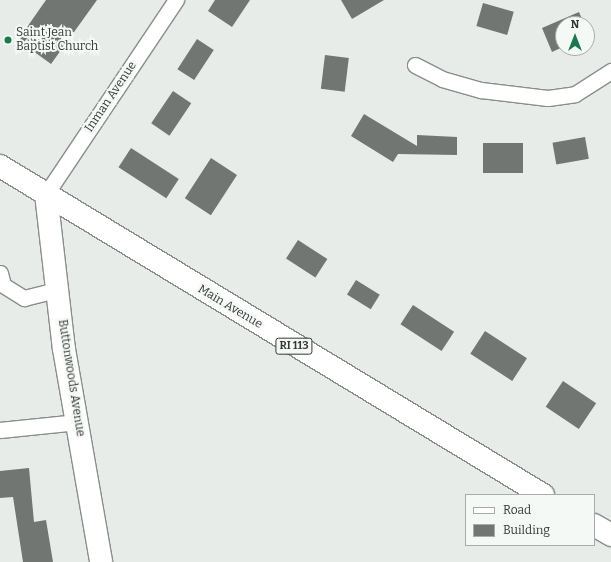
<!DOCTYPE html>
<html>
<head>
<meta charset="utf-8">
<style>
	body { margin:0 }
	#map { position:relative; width:611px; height:562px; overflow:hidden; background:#e7ece9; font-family:Bitter,serif }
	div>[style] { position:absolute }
	.building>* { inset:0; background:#727673; transform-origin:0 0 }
	.roads { filter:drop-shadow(1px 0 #898e8b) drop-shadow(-1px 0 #898e8b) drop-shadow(0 1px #898e8b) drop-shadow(0 -1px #898e8b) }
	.street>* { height:15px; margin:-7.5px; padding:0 7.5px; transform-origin:7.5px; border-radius:7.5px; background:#fff }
	.secondary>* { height:22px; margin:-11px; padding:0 11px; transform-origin:11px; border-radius:11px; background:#fff }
	.primary>* { height:22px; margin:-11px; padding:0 11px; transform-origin:11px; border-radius:11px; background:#fff }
	.dots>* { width:11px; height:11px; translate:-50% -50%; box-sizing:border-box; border:2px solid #f5f9f6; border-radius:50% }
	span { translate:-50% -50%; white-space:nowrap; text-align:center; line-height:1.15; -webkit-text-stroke:4px #f5f9f6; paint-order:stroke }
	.shield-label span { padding:1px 3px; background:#f5f9f6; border:1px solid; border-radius:3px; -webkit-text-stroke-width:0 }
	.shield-label { font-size:11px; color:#353735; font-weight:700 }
	.poi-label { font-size:12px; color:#353735 }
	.left { translate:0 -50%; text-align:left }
	.street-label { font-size:12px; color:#353735 }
	.legend { position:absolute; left:465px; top:494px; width:130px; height:52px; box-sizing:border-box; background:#f5f9f6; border:1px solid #a8aba9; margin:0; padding:5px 7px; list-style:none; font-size:12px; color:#353735 }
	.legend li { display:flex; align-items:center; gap:8px; height:20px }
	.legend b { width:20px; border:1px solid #a8aba9 }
	.north { position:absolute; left:555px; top:16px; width:40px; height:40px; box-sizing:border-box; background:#f5f9f6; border:1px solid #a8aba9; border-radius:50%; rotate:0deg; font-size:11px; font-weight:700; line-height:16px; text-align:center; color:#353735 }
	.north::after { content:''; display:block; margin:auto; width:14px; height:18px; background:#1b7950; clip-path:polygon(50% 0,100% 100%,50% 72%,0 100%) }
</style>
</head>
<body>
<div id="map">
	<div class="building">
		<div style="clip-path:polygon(46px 0,97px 0,51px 64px,18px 40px)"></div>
		<div style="clip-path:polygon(215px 0,250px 0,232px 27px,208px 11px)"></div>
		<div style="clip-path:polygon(341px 0,384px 0,352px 19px)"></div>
		<div style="left:483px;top:3px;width:32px;height:24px;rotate:16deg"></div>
		<div style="clip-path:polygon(579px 12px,584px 24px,563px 24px,563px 47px,552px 52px,542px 28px)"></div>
		<div style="left:197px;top:39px;width:20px;height:36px;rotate:33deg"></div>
		<div style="left:325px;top:55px;width:24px;height:34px;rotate:7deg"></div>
		<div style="left:173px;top:91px;width:22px;height:39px;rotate:34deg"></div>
		<div style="clip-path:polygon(364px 114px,417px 146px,417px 135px,457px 137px,457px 155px,398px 154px,393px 162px,351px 136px)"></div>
		<div style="left:585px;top:137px;width:22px;height:33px;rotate:80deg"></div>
		<div style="left:483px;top:143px;width:40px;height:30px"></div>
		<div style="left:131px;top:148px;width:57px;height:23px;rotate:33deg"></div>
		<div style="left:211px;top:158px;width:31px;height:48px;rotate:33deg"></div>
		<div style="left:298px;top:240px;width:35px;height:22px;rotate:33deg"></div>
		<div style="left:356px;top:280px;width:28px;height:17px;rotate:32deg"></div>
		<div style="left:413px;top:305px;width:49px;height:23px;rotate:33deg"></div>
		<div style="left:485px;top:331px;width:50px;height:27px;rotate:33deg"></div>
		<div style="left:563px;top:381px;width:40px;height:31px;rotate:34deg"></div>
		<div style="clip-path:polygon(29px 468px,34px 522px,46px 520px,53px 562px,23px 562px,13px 497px,0 498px,0 471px)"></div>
	</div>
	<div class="roads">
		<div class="street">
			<div style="left:415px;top:65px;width:30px;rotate:27deg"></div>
			<div style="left:442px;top:79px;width:41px;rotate:15.8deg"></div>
			<div style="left:481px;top:90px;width:67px;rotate:6.8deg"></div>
			<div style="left:548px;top:98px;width:27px;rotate:-8deg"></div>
			<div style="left:575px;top:94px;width:43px;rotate:-32.6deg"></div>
			<div style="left:46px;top:194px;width:234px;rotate:-56.2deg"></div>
			<div style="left:0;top:273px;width:12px;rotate:76deg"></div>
			<div style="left:3px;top:285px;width:25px;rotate:32deg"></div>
			<div style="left:24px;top:298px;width:34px;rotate:-14deg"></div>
			<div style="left:0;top:430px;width:78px;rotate:-5.9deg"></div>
		</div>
		<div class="secondary">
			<div style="left:46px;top:194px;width:156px;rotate:83.4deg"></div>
			<div style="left:64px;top:349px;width:216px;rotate:80.1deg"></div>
		</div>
		<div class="primary">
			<div style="left:0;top:166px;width:635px;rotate:31.21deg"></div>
			<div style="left:594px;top:525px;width:20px;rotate:30deg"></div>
		</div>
	</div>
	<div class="dots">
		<div style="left:8px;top:40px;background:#1b7950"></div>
	</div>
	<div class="shield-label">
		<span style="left:294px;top:346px">RI 113</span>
	</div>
	<div class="poi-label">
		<span class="left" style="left:16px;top:40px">Saint Jean<br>Baptist Church</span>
	</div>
	<div class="street-label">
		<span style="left:111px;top:97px;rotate:-56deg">Inman Avenue</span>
		<span style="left:230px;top:307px;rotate:31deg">Main Avenue</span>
		<span style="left:71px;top:378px;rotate:81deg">Buttonwoods Avenue</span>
	</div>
	<ul class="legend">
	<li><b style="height:5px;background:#fff"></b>Road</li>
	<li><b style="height:11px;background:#727673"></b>Building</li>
	</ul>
	<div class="north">N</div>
</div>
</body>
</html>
